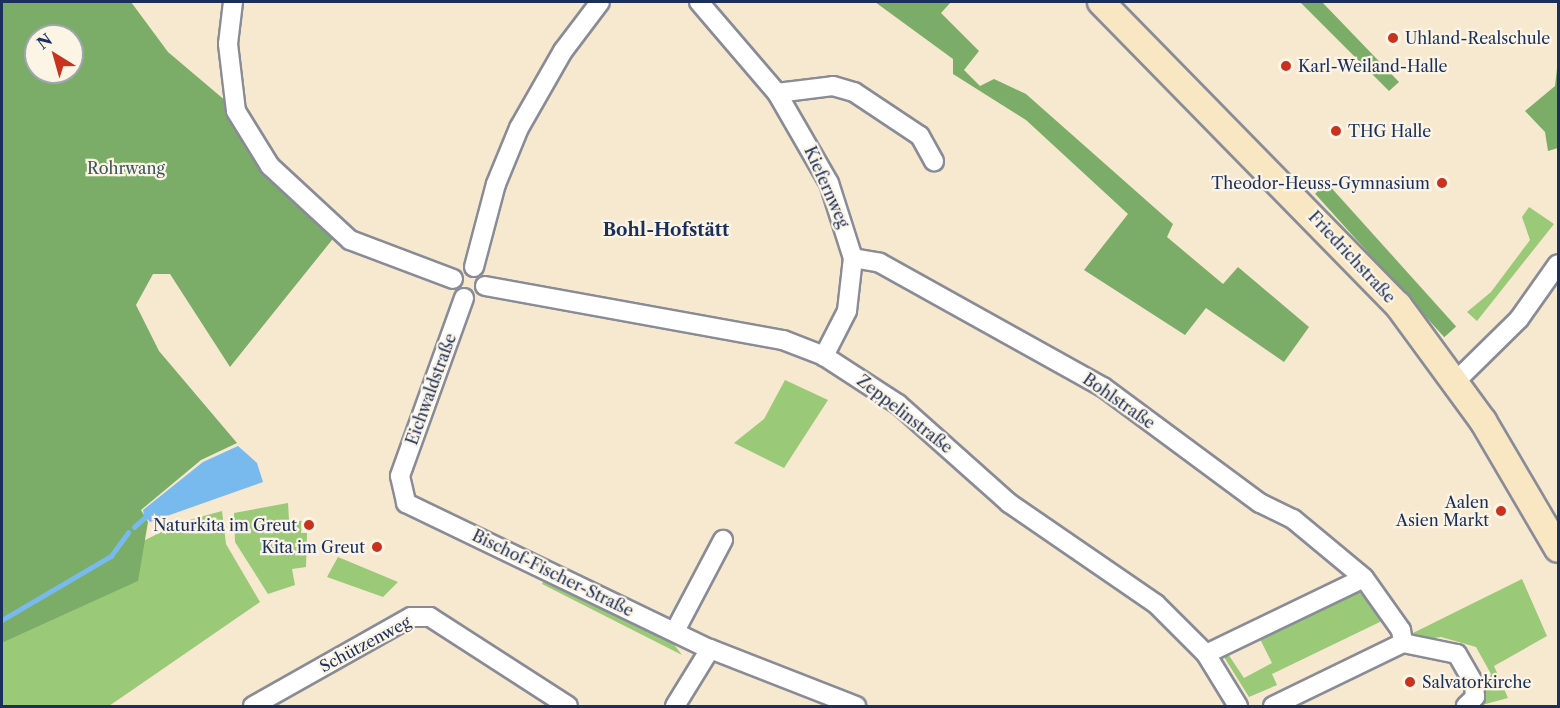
<!DOCTYPE html>
<html>
<head>
<meta charset="utf-8">
<style>
	body { margin:0 }
	#map { position:relative; width:1560px; height:708px; overflow:hidden; background:#f7e8d0; font-family:"Libre Caslon Text",serif }
	div>[style] { position:absolute }
	.green>* { inset:0; background:#9ac977 }
	.forest>* { inset:0; background:#7bad68; transform-origin:0 0 }
	.water>* { inset:0; background:#78baed }
	.stream>* { height:4.5px; margin:-2.25px; padding:0 2.25px; transform-origin:2.25px; border-radius:2.25px; background:#78baed }
	.roads { filter:drop-shadow(2px 0 #898c97) drop-shadow(-2px 0 #898c97) drop-shadow(0 2px #898c97) drop-shadow(0 -2px #898c97) }
	.minor>* { height:18px; margin:-9px; padding:0 9px; transform-origin:9px; border-radius:9px; background:#fff }
	.secondary>* { height:26px; margin:-13px; padding:0 13px; transform-origin:13px; border-radius:13px; background:#f9e7c3 }
	.dots>* { width:16px; height:16px; translate:-50% -50%; box-sizing:border-box; border:3px solid #fcf5e5; border-radius:50% }
	span { translate:-50% -50%; white-space:nowrap; text-align:center; line-height:1.15; -webkit-text-stroke:4.5px #fcf5e5; paint-order:stroke }
	.poi-label { font-size:16px; color:#1b2f5e }
	.left { translate:0 -50%; text-align:left }
	.right { translate:-100% -50%; text-align:right }
	.park-label { font-size:16px; color:#3b5664 }
	.street-label { font-size:16px; color:#1b2f5e }
	.neighbourhood-label { font-size:18px; color:#1b2f5e; font-weight:700 }
	.frame { position:absolute; inset:0; border:3px solid #1b2f5e; pointer-events:none }
	.north { position:absolute; left:24px; top:24px; width:60px; height:60px; box-sizing:border-box; background:#fcf5e5; border:2px solid #a2a6af; border-radius:50%; rotate:323deg; font-size:16px; font-weight:700; line-height:24px; text-align:center; color:#1b2f5e }
	.north::after { content:''; display:block; margin:auto; width:21px; height:27px; background:#c8321e; clip-path:polygon(50% 0,100% 100%,50% 72%,0 100%) }
</style>
</head>
<body>
<div id="map">
	<div class="green">
		<div style="clip-path:polygon(1529px 207px,1554px 224px,1477px 321px,1467px 312px,1491px 292px,1530px 240px,1522px 217px)"></div>
		<div style="clip-path:polygon(785px 380px,828px 400px,784px 468px,734px 443px,764px 419px)"></div>
		<div style="clip-path:polygon(288px 503px,289px 520px,302px 521px,301px 533px,307px 533px,306px 567px,292px 569px,295px 585px,268px 594px,235px 542px,234px 513px)"></div>
		<div style="clip-path:polygon(222px 511px,226px 544px,260px 602px,109px 706px,2px 706px,2px 643px,137px 581px,141px 542px,182px 522px)"></div>
		<div style="clip-path:polygon(338px 557px,398px 582px,383px 597px,327px 577px)"></div>
		<div style="clip-path:polygon(547px 575px,669px 638px,682px 655px,542px 584px)"></div>
		<div style="clip-path:polygon(1522px 579px,1547px 636px,1494px 666px,1508px 698px,1478px 706px,1491px 674px,1476px 647px,1441px 637px,1414px 641px,1411px 634px)"></div>
		<div style="clip-path:polygon(1350px 592px,1360px 593px,1384px 620px,1272px 674px,1277px 685px,1249px 697px,1224px 657px,1228px 654px,1244px 678px,1272px 663px,1259px 637px)"></div>
	</div>
	<div class="forest">
		<div style="clip-path:polygon(evenodd,2px 2px,131px 2px,168px 52px,227px 102px,336px 235px,230px 367px,170px 274px,153px 274px,136px 305px,159px 351px,237px 443px,201px 460px,141px 510px,148px 522px,138px 581px,2px 643px,2px 2px,36px 36px,72px 36px,72px 72px,36px 72px,36px 36px)"></div>
		<div style="clip-path:polygon(875px 2px,951px 2px,941px 13px,979px 51px,964px 70px,980px 86px,994px 79px,1026px 94px,1173px 224px,1167px 237px,1223px 284px,1238px 267px,1309px 327px,1284px 362px,1206px 308px,1185px 335px,1084px 270px,1128px 214px,1026px 120px,953px 74px,953px 59px)"></div>
		<div style="clip-path:polygon(1300px 2px,1322px 2px,1399px 82px,1389px 91px)"></div>
		<div style="clip-path:polygon(1558px 60px,1558px 148px,1548px 151px,1545px 132px,1525px 111px,1555px 86px)"></div>
		<div style="left:1327px;top:183px;width:193px;height:16px;rotate:48deg"></div>
	</div>
	<div class="water">
		<div style="clip-path:polygon(238px 446px,257px 463px,263px 482px,150px 522px,144px 516px,143px 510px,203px 462px)"></div>
	</div>
	<div class="stream">
		<div style="left:134px;top:527px;width:15px;rotate:-42deg"></div>
		<div style="left:2px;top:620px;width:126px;rotate:-30.4deg"></div>
		<div style="left:111px;top:556px;width:29px;rotate:-54deg"></div>
	</div>
	<div class="roads">
		<div class="minor">
			<div style="left:233px;top:2px;width:42px;rotate:96.8deg"></div>
			<div style="left:228px;top:44px;width:67px;rotate:83.2deg"></div>
			<div style="left:236px;top:111px;width:65px;rotate:58.3deg"></div>
			<div style="left:270px;top:166px;width:109px;rotate:42.8deg"></div>
			<div style="left:350px;top:240px;width:110px;rotate:20.7deg"></div>
			<div style="left:699px;top:2px;width:120px;rotate:49.4deg"></div>
			<div style="left:777px;top:93px;width:56px;rotate:-7.1deg"></div>
			<div style="left:833px;top:86px;width:22px;rotate:16deg"></div>
			<div style="left:854px;top:92px;width:79px;rotate:33.7deg"></div>
			<div style="left:920px;top:136px;width:29px;rotate:61deg"></div>
			<div style="left:777px;top:93px;width:104px;rotate:60deg"></div>
			<div style="left:829px;top:183px;width:79px;rotate:72.3deg"></div>
			<div style="left:853px;top:258px;width:53px;rotate:96.5deg"></div>
			<div style="left:847px;top:311px;width:51px;rotate:117.1deg"></div>
			<div style="left:853px;top:258px;width:27px;rotate:10deg"></div>
			<div style="left:880px;top:263px;width:255px;rotate:29.1deg"></div>
			<div style="left:1103px;top:387px;width:195px;rotate:36.5deg"></div>
			<div style="left:1260px;top:503px;width:37px;rotate:26deg"></div>
			<div style="left:1293px;top:519px;width:92px;rotate:39.7deg"></div>
			<div style="left:1364px;top:578px;width:64px;rotate:54.6deg"></div>
			<div style="left:1401px;top:630px;width:13px;rotate:81deg"></div>
			<div style="left:474px;top:267px;width:86px;rotate:-75.2deg"></div>
			<div style="left:496px;top:184px;width:61px;rotate:-67.7deg"></div>
			<div style="left:519px;top:128px;width:89px;rotate:-60.3deg"></div>
			<div style="left:563px;top:51px;width:61px;rotate:-52.9deg"></div>
			<div style="left:485px;top:286px;width:303px;rotate:10.3deg"></div>
			<div style="left:783px;top:340px;width:44px;rotate:21.3deg"></div>
			<div style="left:824px;top:356px;width:88px;rotate:33deg"></div>
			<div style="left:898px;top:404px;width:149px;rotate:41.7deg"></div>
			<div style="left:1009px;top:503px;width:178px;rotate:34.5deg"></div>
			<div style="left:1156px;top:604px;width:71px;rotate:45deg"></div>
			<div style="left:1206px;top:654px;width:61px;rotate:58.4deg"></div>
			<div style="left:464px;top:298px;width:189px;rotate:109.8deg"></div>
			<div style="left:400px;top:476px;width:28px;rotate:77deg"></div>
			<div style="left:406px;top:503px;width:337px;rotate:25.7deg"></div>
			<div style="left:710px;top:649px;width:157px;rotate:21.3deg"></div>
			<div style="left:1455px;top:382px;width:90px;rotate:-44.5deg"></div>
			<div style="left:1519px;top:319px;width:67px;rotate:-54.7deg"></div>
			<div style="left:675px;top:631px;width:103px;rotate:-62.2deg"></div>
			<div style="left:1206px;top:654px;width:175px;rotate:-25.7deg"></div>
			<div style="left:253px;top:706px;width:181px;rotate:-29.4deg"></div>
			<div style="left:411px;top:617px;width:19px"></div>
			<div style="left:430px;top:617px;width:164px;rotate:32.8deg"></div>
			<div style="left:675px;top:706px;width:67px;rotate:-58.4deg"></div>
			<div style="left:1273px;top:706px;width:144px;rotate:-25.9deg"></div>
			<div style="left:1403px;top:643px;width:55px;rotate:11.5deg"></div>
			<div style="left:1457px;top:654px;width:34px;rotate:60deg"></div>
			<div style="left:1474px;top:683px;width:14px;rotate:86deg"></div>
			<div style="left:1475px;top:697px;width:13px;rotate:135deg"></div>
		</div>
		<div class="secondary">
			<div style="left:1101px;top:2px;width:424px;rotate:45.6deg"></div>
			<div style="left:1398px;top:305px;width:144px;rotate:53.8deg"></div>
			<div style="left:1483px;top:421px;width:148px;rotate:59.6deg"></div>
		</div>
	</div>
	<div class="dots">
		<div style="left:1393px;top:38px;background:#c8321e"></div>
		<div style="left:1286px;top:66px;background:#c8321e"></div>
		<div style="left:1336px;top:131px;background:#c8321e"></div>
		<div style="left:1442px;top:183px;background:#c8321e"></div>
		<div style="left:1501px;top:511px;background:#c8321e"></div>
		<div style="left:309px;top:525px;background:#c8321e"></div>
		<div style="left:377px;top:547px;background:#c8321e"></div>
		<div style="left:1410px;top:682px;background:#c8321e"></div>
	</div>
	<div class="poi-label">
		<span class="left" style="left:1405px;top:38px">Uhland-Realschule</span>
		<span class="left" style="left:1298px;top:66px">Karl-Weiland-Halle</span>
		<span class="left" style="left:1348px;top:131px">THG Halle</span>
		<span class="right" style="left:1430px;top:183px">Theodor-Heuss-Gymnasium</span>
		<span class="right" style="left:1489px;top:511px">Aalen<br>Asien Markt</span>
		<span class="right" style="left:297px;top:525px">Naturkita im Greut</span>
		<span class="right" style="left:365px;top:547px">Kita im Greut</span>
		<span class="left" style="left:1422px;top:682px">Salvatorkirche</span>
	</div>
	<div class="park-label">
		<span style="left:126px;top:168px">Rohrwang</span>
	</div>
	<div class="street-label">
		<span style="left:827px;top:187px;rotate:66deg">Kiefernweg</span>
		<span style="left:1352px;top:257px;rotate:47deg">Friedrichstraße</span>
		<span style="left:431px;top:389px;rotate:-70deg">Eichwaldstraße</span>
		<span style="left:1119px;top:401px;rotate:35deg">Bohlstraße</span>
		<span style="left:905px;top:414px;rotate:38deg">Zeppelinstraße</span>
		<span style="left:553px;top:573px;rotate:26deg">Bischof-Fischer-Straße</span>
		<span style="left:365px;top:644px;rotate:-28deg">Schützenweg</span>
	</div>
	<div class="neighbourhood-label">
		<span style="left:666px;top:230px">Bohl-Hofstätt</span>
	</div>
	<div class="frame"></div>
	<div class="north">N</div>
</div>
</body>
</html>
